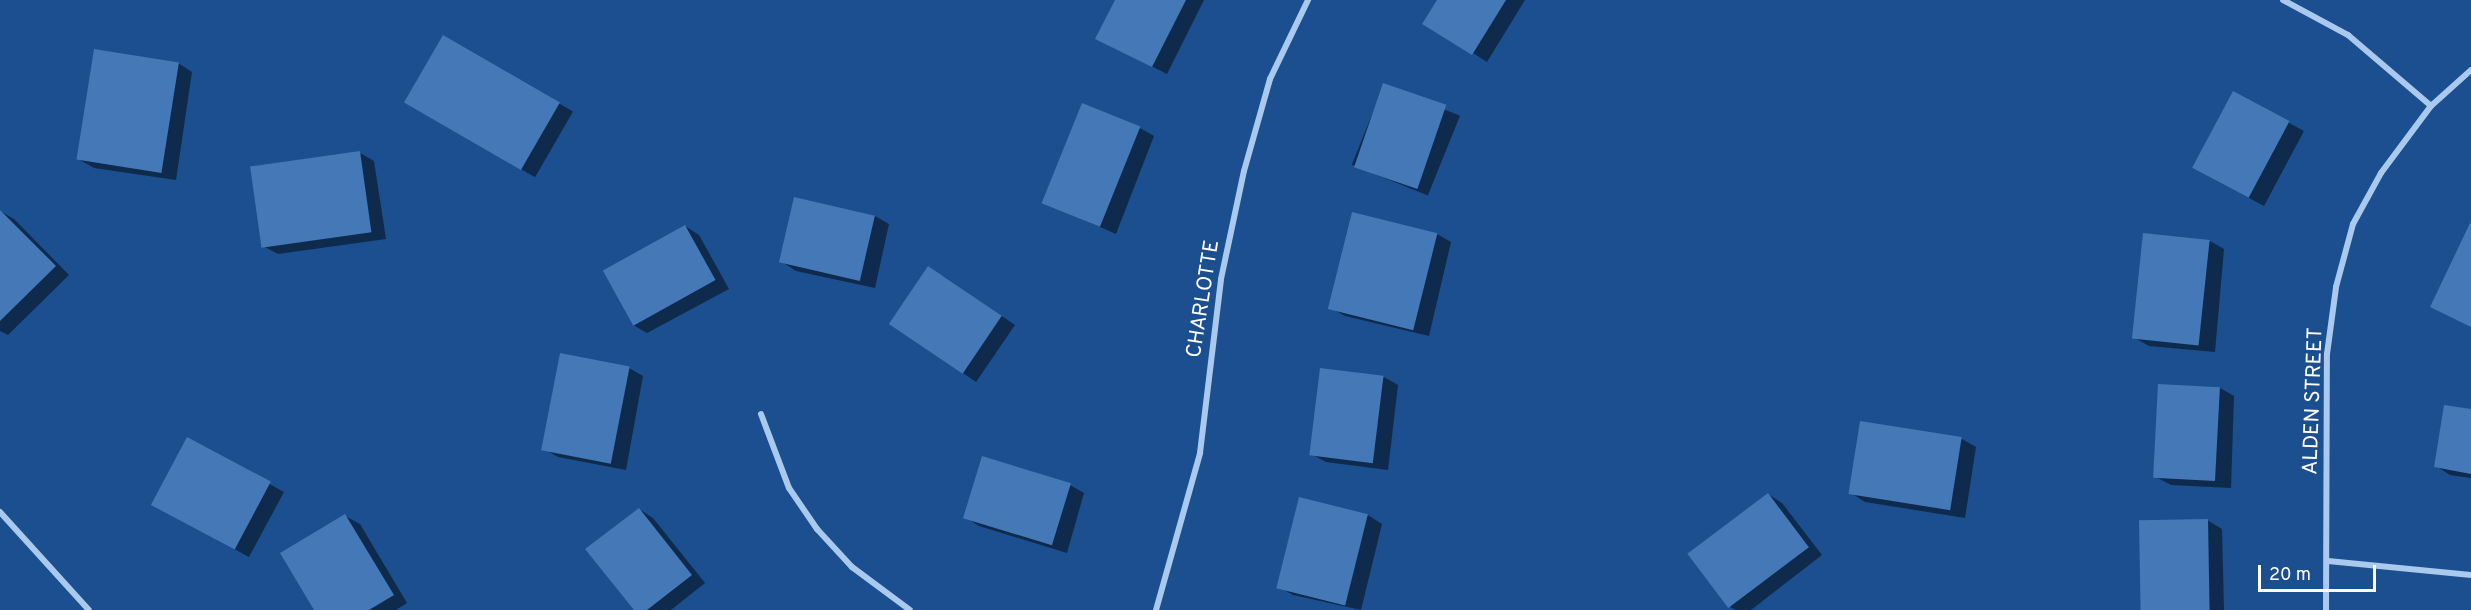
<!DOCTYPE html>
<html>
<head>
<meta charset="utf-8">
<style>
	body { margin:0 }
	#map { position:relative; width:2471px; height:610px; overflow:hidden; background:#1b4f8f; font-family:Overpass,sans-serif }
	div>[style] { position:absolute }
	.shadow>* { inset:0; background:#0007; transform-origin:0 0 }
	.building>* { inset:0; background:#4478b7; transform-origin:0 0 }
	.street>* { height:6px; margin:-3px; padding:0 3px; transform-origin:3px; border-radius:3px; background:#a9c9ee }
	span { translate:-50% -50%; white-space:nowrap; text-align:center; line-height:1.15; -webkit-text-stroke:4.5px #1b4f8f; paint-order:stroke }
	.street-label { font-size:21px; color:#fff }
	.scale { position:absolute; left:2258px; top:565px; width:118px; height:27px; box-sizing:border-box; border:3px solid #fff; border-top:0; padding-left:8px; font-size:18px; line-height:21px; white-space:nowrap; color:#fff; -webkit-text-stroke:4px #1b4f8f; paint-order:stroke }
</style>
</head>
<body>
<div id="map">
	<div class="shadow">
		<div style="clip-path:polygon(1117px 0,1204px 0,1167px 74px,1111px 46px)"></div>
		<div style="clip-path:polygon(1439px 0,1525px 0,1487px 62px,1473px 53px)"></div>
		<div style="left:444px;top:37px;width:149px;height:76px;rotate:30deg"></div>
		<div style="clip-path:polygon(178px 63px,192px 72px,176px 180px,94px 168px,80px 160px)"></div>
		<div style="left:1384px;top:85px;width:82px;height:86px;rotate:22deg"></div>
		<div style="clip-path:polygon(2233px 93px,2304px 131px,2264px 206px,2208px 176px)"></div>
		<div style="clip-path:polygon(1140px 128px,1154px 136px,1116px 234px,1045px 203px)"></div>
		<div style="clip-path:polygon(360px 153px,374px 161px,386px 239px,278px 254px,263px 246px)"></div>
		<div style="clip-path:polygon(0 211px,14px 219px,69px 275px,8px 335px,0 331px)"></div>
		<div style="clip-path:polygon(1353px 214px,1437px 234px,1451px 242px,1429px 336px,1345px 316px,1331px 308px)"></div>
		<div style="clip-path:polygon(875px 216px,889px 224px,875px 288px,796px 271px,782px 262px)"></div>
		<div style="clip-path:polygon(685px 226px,699px 235px,729px 289px,647px 333px,633px 325px)"></div>
		<div style="clip-path:polygon(2210px 241px,2224px 249px,2215px 352px,2149px 346px,2135px 338px)"></div>
		<div style="clip-path:polygon(943px 276px,1015px 325px,976px 382px,890px 323px)"></div>
		<div style="clip-path:polygon(629px 368px,643px 376px,626px 470px,558px 457px,544px 449px)"></div>
		<div style="clip-path:polygon(1384px 377px,1398px 385px,1388px 470px,1326px 462px,1311px 454px)"></div>
		<div style="clip-path:polygon(2220px 388px,2234px 396px,2231px 488px,2171px 485px,2156px 477px)"></div>
		<div style="clip-path:polygon(2471px 410px,2471px 478px,2450px 475px,2436px 466px)"></div>
		<div style="clip-path:polygon(188px 439px,284px 492px,249px 557px,166px 512px)"></div>
		<div style="clip-path:polygon(1962px 439px,1976px 447px,1965px 518px,1865px 502px,1851px 493px)"></div>
		<div style="clip-path:polygon(1070px 485px,1084px 493px,1067px 553px,979px 526px,965px 517px)"></div>
		<div style="clip-path:polygon(1768px 494px,1782px 503px,1822px 555px,1751px 610px,1736px 610px,1730px 607px)"></div>
		<div style="clip-path:polygon(639px 509px,653px 518px,705px 583px,671px 610px,636px 610px)"></div>
		<div style="clip-path:polygon(1368px 515px,1382px 524px,1361px 610px,1293px 595px,1279px 587px)"></div>
		<div style="clip-path:polygon(345px 516px,360px 524px,407px 603px,396px 610px,316px 610px)"></div>
		<div style="clip-path:polygon(2207px 520px,2222px 529px,2224px 610px,2142px 610px)"></div>
	</div>
	<div class="building">
		<div style="clip-path:polygon(1115px 0,1186px 0,1152px 67px,1095px 39px)"></div>
		<div style="clip-path:polygon(1437px 0,1506px 0,1472px 55px,1422px 24px)"></div>
		<div style="left:443px;top:35px;width:135px;height:78px;rotate:30deg"></div>
		<div style="left:94px;top:49px;width:86px;height:112px;rotate:9deg"></div>
		<div style="left:1383px;top:83px;width:67px;height:89px;rotate:19deg"></div>
		<div style="left:2233px;top:91px;width:64px;height:87px;rotate:28deg"></div>
		<div style="left:1082px;top:103px;width:63px;height:108px;rotate:22deg"></div>
		<div style="left:360px;top:151px;width:82px;height:111px;rotate:82deg"></div>
		<div style="left:794px;top:197px;width:83px;height:67px;rotate:13deg"></div>
		<div style="clip-path:polygon(0 210px,56px 266px,0 321px)"></div>
		<div style="left:1352px;top:212px;width:88px;height:100px;rotate:14deg"></div>
		<div style="clip-path:polygon(2471px 221px,2471px 327px,2430px 307px)"></div>
		<div style="left:685px;top:225px;width:63px;height:94px;rotate:61deg"></div>
		<div style="left:2143px;top:233px;width:67px;height:106px;rotate:6deg"></div>
		<div style="left:928px;top:266px;width:89px;height:70px;rotate:34deg"></div>
		<div style="left:560px;top:353px;width:71px;height:99px;rotate:11deg"></div>
		<div style="left:1320px;top:368px;width:64px;height:88px;rotate:7deg"></div>
		<div style="left:2158px;top:384px;width:62px;height:94px;rotate:3deg"></div>
		<div style="clip-path:polygon(2444px 405px,2471px 409px,2471px 474px,2434px 467px)"></div>
		<div style="left:1860px;top:421px;width:103px;height:74px;rotate:9deg"></div>
		<div style="left:187px;top:437px;width:95px;height:77px;rotate:28deg"></div>
		<div style="left:982px;top:456px;width:93px;height:65px;rotate:17deg"></div>
		<div style="left:1768px;top:493px;width:68px;height:101px;rotate:53deg"></div>
		<div style="left:1299px;top:497px;width:71px;height:94px;rotate:14deg"></div>
		<div style="clip-path:polygon(639px 508px,692px 575px,647px 610px,634px 610px,585px 549px)"></div>
		<div style="clip-path:polygon(345px 514px,394px 595px,369px 610px,314px 610px,280px 553px)"></div>
		<div style="left:2208px;top:519px;width:91px;height:69px;rotate:89deg"></div>
	</div>
	<div class="street">
		<div style="left:2283px;top:0;width:74px;rotate:28.3deg"></div>
		<div style="left:2348px;top:35px;width:109px;rotate:40.5deg"></div>
		<div style="left:761px;top:414px;width:79px;rotate:69.3deg"></div>
		<div style="left:789px;top:488px;width:50px;rotate:55.7deg"></div>
		<div style="left:817px;top:529px;width:52px;rotate:47.4deg"></div>
		<div style="left:852px;top:567px;width:72px;rotate:36.6deg"></div>
		<div style="left:0;top:512px;width:132px;rotate:47.8deg"></div>
		<div style="left:2328px;top:561px;width:144px;rotate:5.6deg"></div>
		<div style="left:1156px;top:610px;width:163px;rotate:-74.3deg"></div>
		<div style="left:1200px;top:453px;width:175px;rotate:-83.1deg"></div>
		<div style="left:1221px;top:279px;width:110px;rotate:-78deg"></div>
		<div style="left:1244px;top:171px;width:96px;rotate:-74.2deg"></div>
		<div style="left:1270px;top:79px;width:88px;rotate:-64.3deg"></div>
		<div style="left:2326px;top:610px;width:256px;rotate:-89.8deg"></div>
		<div style="left:2327px;top:354px;width:68px;rotate:-82.3deg"></div>
		<div style="left:2336px;top:287px;width:65px;rotate:-74.9deg"></div>
		<div style="left:2353px;top:224px;width:58px;rotate:-61.2deg"></div>
		<div style="left:2381px;top:173px;width:84px;rotate:-53.3deg"></div>
		<div style="left:2431px;top:106px;width:54px;rotate:-42deg"></div>
	</div>
	<div class="street-label">
		<span style="left:1204px;top:299px;rotate:-81deg">CHARLOTTE</span>
		<span style="left:2314px;top:401px;rotate:-88deg">ALDEN STREET</span>
	</div>
	<div class="scale">20 m</div>
</div>
</body>
</html>
